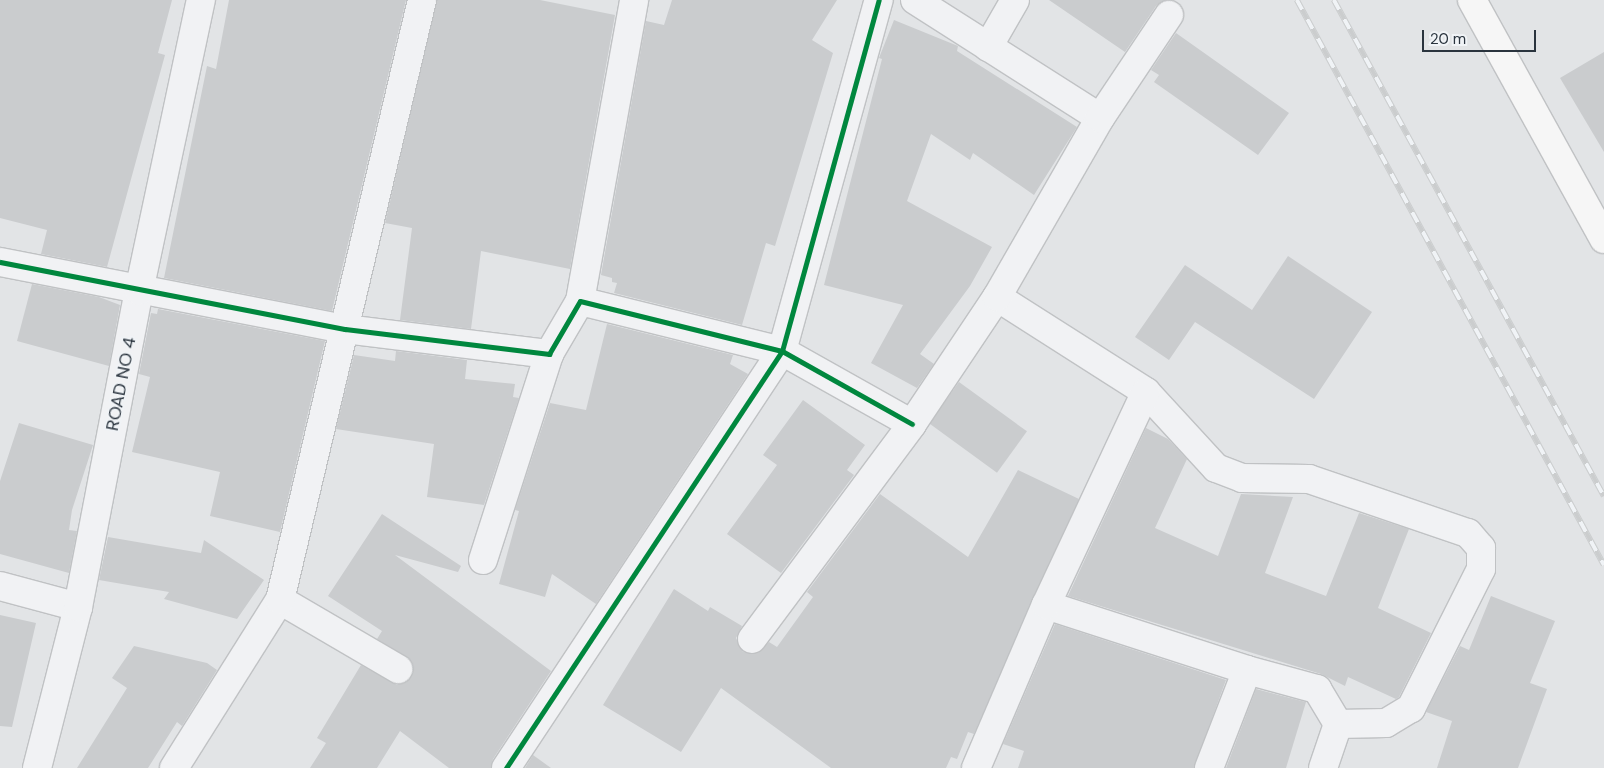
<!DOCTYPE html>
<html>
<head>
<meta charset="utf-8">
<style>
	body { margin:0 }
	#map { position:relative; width:1604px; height:768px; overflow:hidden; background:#e2e4e6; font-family:"DM Sans",sans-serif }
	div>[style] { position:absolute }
	.building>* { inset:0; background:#caccce; transform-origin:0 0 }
	.roads { filter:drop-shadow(1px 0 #c0c2c4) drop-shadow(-1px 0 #c0c2c4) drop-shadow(0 1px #c0c2c4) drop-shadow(0 -1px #c0c2c4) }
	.street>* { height:28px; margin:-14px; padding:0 14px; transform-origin:14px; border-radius:14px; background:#f1f2f4 }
	.secondary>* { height:28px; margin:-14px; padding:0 14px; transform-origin:14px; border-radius:14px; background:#f6f6f6 }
	.rail>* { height:5.5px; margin-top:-2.75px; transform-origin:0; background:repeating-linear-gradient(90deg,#f0f3f6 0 11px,#cbcdce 0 22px); box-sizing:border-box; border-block:1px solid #cbcdce }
	.cycleway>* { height:5px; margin:-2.5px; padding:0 2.5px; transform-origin:2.5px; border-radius:2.5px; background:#00873e }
	span { translate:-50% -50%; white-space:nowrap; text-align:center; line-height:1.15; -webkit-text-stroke:4px #f0f3f6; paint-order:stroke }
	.street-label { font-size:18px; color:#2a343e }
	.scale { position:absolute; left:1422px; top:30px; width:114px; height:22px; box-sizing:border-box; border:2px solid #2a343e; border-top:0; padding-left:6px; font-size:15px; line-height:18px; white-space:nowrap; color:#2a343e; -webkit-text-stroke:4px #f0f3f6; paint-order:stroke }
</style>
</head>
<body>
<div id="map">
	<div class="building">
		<div style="clip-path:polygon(0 0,172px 0,158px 53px,165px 55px,107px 267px,41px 254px,47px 230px,0 218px)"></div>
		<div style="clip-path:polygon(229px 0,406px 0,332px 311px,164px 278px,207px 66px,216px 69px)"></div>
		<div style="clip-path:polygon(437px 0,540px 0,615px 15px,570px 269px,481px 251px,471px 329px,400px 320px,412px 228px,385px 223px)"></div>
		<div style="clip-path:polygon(672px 0,837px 0,812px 40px,833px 53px,775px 246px,766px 243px,742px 325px,614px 293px,617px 283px,612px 282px,612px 278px,601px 275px,646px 21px,664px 25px)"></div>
		<div style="clip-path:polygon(1049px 0,1165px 0,1156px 6px,1125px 52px)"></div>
		<div style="clip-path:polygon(894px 20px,958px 46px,957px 51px,1077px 127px,1034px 195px,973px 153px,970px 160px,931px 134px,907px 201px,992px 247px,970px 286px,920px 354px,934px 364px,917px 388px,871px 363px,903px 305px,824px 285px,882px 59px,879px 58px)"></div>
		<div style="clip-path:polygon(1176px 33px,1289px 113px,1258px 155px,1154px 82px,1159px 75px,1151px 70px)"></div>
		<div style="clip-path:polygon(1604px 52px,1604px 152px,1560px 78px)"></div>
		<div style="clip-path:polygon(1288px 256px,1372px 312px,1314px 399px,1195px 322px,1169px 360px,1135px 337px,1185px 265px,1252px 310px)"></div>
		<div style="clip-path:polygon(32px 284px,99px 297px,120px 305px,109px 366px,17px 341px)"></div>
		<div style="clip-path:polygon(158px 309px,325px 341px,280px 532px,210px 516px,220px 472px,132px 452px,150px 377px,139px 374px,151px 313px,157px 314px)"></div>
		<div style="clip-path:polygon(607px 324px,733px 355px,730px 364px,748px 374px,596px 604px,552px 574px,545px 597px,499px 584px,519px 511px,515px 510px,550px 403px,586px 410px)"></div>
		<div style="clip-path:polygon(396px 351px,467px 360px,465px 379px,515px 384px,513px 397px,519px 398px,484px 505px,427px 497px,434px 444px,336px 429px,354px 355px,395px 361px)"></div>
		<div style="left:959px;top:382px;width:84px;height:51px;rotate:36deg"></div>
		<div style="clip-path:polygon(803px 400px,865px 445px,847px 470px,854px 475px,781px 573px,727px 534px,777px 465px,763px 455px)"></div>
		<div style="clip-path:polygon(19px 423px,93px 445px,72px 510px,69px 530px,77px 531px,69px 573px,0 554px,0 481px)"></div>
		<div style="clip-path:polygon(1146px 428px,1168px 439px,1187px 459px,1155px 528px,1218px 556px,1241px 494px,1293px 497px,1265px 573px,1326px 596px,1359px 513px,1409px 529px,1378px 608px,1431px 633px,1399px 697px,1396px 699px,1348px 677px,1345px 686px,1321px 674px,1068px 596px)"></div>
		<div style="clip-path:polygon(1018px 470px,1079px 499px,974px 734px,968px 732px,957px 759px,951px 757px,946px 768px,831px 768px,721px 688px,681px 752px,603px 705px,674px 589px,708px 611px,710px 607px,742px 626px,736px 638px,743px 652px,758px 653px,769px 642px,777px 647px,813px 597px,807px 592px,880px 494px,968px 557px)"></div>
		<div style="clip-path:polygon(382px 514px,461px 566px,458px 572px,395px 555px,551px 671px,493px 759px,491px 768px,449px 768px,400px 731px,377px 768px,310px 768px,326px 743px,317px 738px,361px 665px,397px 685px,412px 676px,411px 661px,377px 639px,382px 631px,328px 596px)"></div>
		<div style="clip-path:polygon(108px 537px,201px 553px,204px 540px,264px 580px,237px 619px,164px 599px,169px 592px,99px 580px)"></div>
		<div style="clip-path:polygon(1491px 596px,1555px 621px,1530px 683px,1547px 689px,1518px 768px,1437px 768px,1452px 721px,1426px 712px,1460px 646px,1469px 650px)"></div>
		<div style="clip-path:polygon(0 615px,36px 623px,12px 727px,0 726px)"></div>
		<div style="clip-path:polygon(1055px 624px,1226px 680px,1194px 768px,1018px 768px,1024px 751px,1003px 744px)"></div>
		<div style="clip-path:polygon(134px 646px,207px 663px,217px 670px,182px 726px,177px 722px,148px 768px,77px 768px,127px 688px,112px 678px)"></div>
		<div style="clip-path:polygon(1256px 689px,1306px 702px,1286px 768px,1226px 768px)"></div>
		<div style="clip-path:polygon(533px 755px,551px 768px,525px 768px)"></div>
	</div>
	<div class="roads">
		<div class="street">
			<div style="left:915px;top:0;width:219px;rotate:32.5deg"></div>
			<div style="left:988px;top:47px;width:54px;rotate:-60.1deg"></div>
			<div style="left:0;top:262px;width:351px;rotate:11deg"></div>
			<div style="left:345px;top:329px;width:206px;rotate:7deg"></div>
			<div style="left:549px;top:354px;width:61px;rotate:-59.7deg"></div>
			<div style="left:580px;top:301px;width:208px;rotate:13.9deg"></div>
			<div style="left:782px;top:351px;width:149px;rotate:29.3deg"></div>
			<div style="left:997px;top:297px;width:177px;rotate:32.5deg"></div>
			<div style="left:1146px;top:392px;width:103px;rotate:47.4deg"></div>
			<div style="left:1216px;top:468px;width:28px;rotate:21deg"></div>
			<div style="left:1242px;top:478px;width:67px;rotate:0.9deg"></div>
			<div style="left:1309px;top:479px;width:168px;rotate:18.8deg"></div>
			<div style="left:1468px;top:533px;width:20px;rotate:49deg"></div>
			<div style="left:1481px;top:548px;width:21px;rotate:90deg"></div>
			<div style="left:1481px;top:569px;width:156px;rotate:116.7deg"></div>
			<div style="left:1411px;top:708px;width:29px;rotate:149deg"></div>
			<div style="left:1386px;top:723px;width:48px;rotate:178.8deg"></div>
			<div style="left:580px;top:301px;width:306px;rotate:-79.8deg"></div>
			<div style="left:483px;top:560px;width:216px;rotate:-72.2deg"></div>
			<div style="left:0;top:586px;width:81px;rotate:15.1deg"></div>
			<div style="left:280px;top:600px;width:137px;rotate:30.3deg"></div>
			<div style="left:1046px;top:605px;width:211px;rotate:17.9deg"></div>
			<div style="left:1247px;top:670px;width:73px;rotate:15.2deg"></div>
			<div style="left:1317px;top:689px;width:41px;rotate:59deg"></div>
			<div style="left:1338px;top:724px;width:46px;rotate:108.8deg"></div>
			<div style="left:752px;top:639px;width:268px;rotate:-53.3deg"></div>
			<div style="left:912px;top:424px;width:153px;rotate:-56.2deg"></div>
			<div style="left:997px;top:297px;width:207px;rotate:-60.1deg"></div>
			<div style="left:1100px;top:118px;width:124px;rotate:-56.2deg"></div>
			<div style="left:37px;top:768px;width:166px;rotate:-75.7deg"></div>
			<div style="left:78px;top:607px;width:322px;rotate:-79.1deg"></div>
			<div style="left:139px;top:291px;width:298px;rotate:-78deg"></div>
			<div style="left:174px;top:768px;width:199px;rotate:-57.8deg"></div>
			<div style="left:280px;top:600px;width:617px;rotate:-76.68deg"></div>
			<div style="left:506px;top:768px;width:500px;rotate:-56.5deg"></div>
			<div style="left:782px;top:351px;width:364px;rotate:-74.6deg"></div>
			<div style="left:976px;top:768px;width:177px;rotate:-66.8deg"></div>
			<div style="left:1046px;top:605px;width:235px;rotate:-64.9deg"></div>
			<div style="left:1209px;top:768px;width:105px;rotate:-68.8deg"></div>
		</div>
		<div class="secondary">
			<div style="left:1472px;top:0;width:273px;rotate:61.1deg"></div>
		</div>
	</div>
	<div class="rail">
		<div style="left:1297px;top:0;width:643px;rotate:61.48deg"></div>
		<div style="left:1334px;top:0;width:565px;rotate:61.44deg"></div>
	</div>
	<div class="cycleway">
		<div style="left:0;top:262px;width:351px;rotate:11deg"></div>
		<div style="left:345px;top:329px;width:206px;rotate:7deg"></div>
		<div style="left:549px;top:354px;width:61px;rotate:-59.7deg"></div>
		<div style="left:580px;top:301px;width:208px;rotate:13.9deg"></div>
		<div style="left:782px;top:351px;width:149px;rotate:29.3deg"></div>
		<div style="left:506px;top:768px;width:500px;rotate:-56.5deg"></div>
		<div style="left:782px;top:351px;width:364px;rotate:-74.6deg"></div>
	</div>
	<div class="street-label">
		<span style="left:121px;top:384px;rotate:-79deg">ROAD NO 4</span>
	</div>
	<div class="scale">20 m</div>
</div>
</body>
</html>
